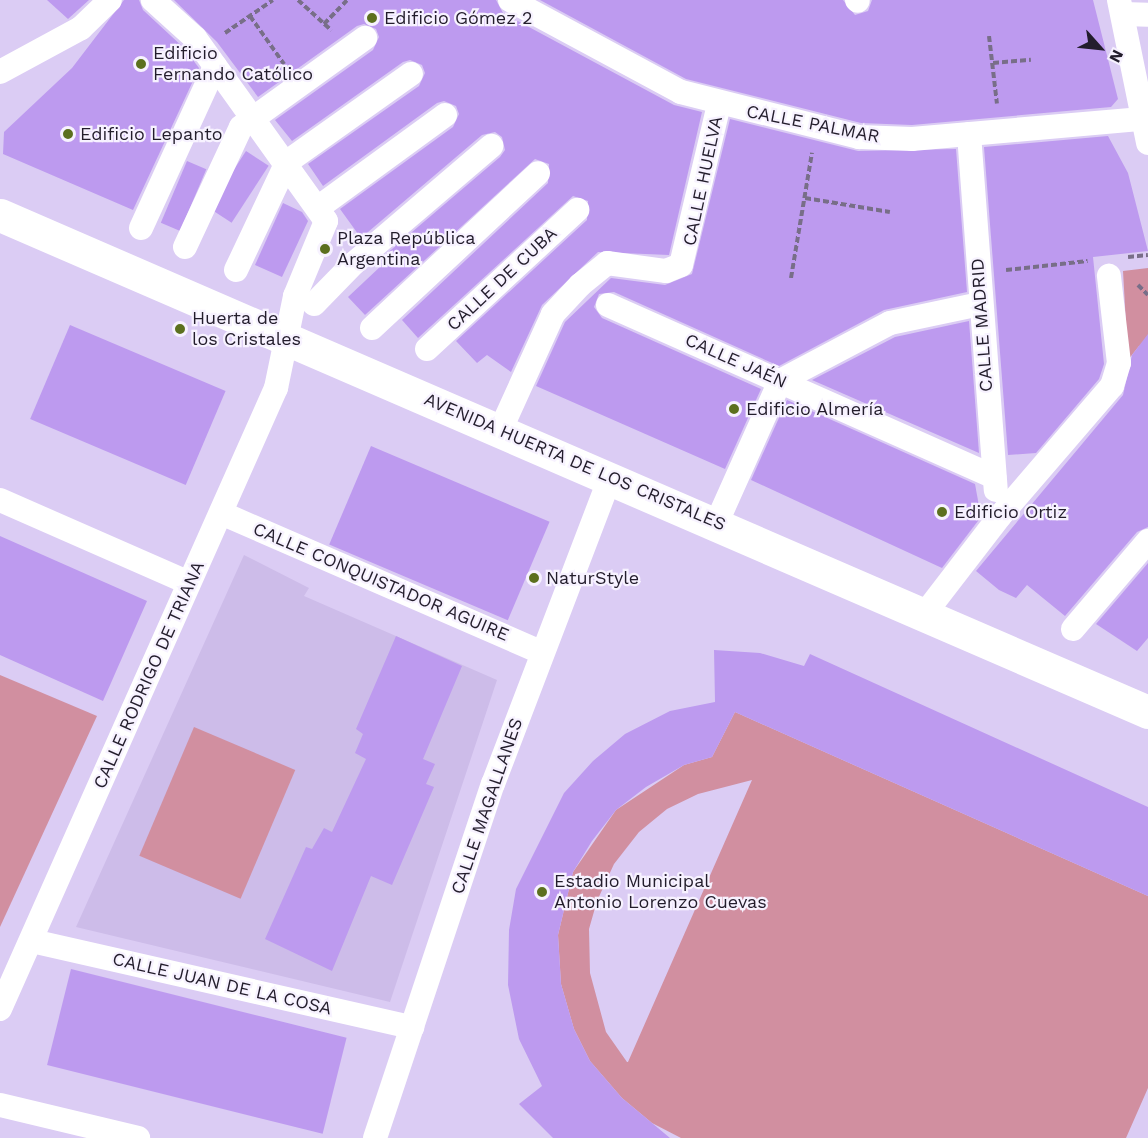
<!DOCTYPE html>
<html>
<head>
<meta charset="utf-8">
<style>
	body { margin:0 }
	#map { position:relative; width:1148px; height:1138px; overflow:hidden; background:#dbccf4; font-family:"Work Sans",sans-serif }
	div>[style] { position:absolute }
	.built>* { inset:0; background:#cdbce9 }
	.green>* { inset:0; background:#d18fa0; transform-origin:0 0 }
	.building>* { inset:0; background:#bd9aef; transform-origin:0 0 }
	.path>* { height:4px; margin-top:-2px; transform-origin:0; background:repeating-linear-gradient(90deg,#786e88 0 6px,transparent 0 9px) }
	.street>* { height:24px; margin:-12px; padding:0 12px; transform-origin:12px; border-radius:12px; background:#fff }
	.secondary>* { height:33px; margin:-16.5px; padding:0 16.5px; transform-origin:16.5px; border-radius:16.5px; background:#fff }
	.dots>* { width:16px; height:16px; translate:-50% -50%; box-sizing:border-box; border:3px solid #f7f2ff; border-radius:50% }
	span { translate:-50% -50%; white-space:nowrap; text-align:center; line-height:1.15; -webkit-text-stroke:4.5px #f7f2ff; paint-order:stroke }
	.poi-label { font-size:18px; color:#231d2c }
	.left { translate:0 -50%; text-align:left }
	.street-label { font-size:18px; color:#231d2c }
	.north { position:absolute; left:1070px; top:18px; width:60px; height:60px; -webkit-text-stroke:4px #f7f2ff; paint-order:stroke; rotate:117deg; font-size:16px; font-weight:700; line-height:24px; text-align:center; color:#231d2c }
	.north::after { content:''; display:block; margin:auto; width:21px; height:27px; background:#231d2c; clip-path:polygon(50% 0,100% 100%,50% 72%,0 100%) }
</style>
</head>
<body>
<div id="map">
	<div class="built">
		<div style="clip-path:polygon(244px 555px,309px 588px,304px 596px,497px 680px,390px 1002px,76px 927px)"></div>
	</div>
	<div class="green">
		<div style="clip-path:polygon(1148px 268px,1148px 344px,1139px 346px,1128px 360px,1123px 271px)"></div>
		<div style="clip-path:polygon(0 675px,97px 716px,0 927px)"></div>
		<div style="clip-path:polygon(evenodd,735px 712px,1148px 896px,1148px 1088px,1126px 1138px,681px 1138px,652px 1123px,622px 1098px,590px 1061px,574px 1029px,561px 984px,558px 935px,573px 872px,616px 810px,684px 765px,712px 757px,735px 712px,752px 780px,628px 1062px,627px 1062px,606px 1032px,590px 973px,589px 929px,597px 901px,614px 864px,639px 832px,667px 809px,698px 794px,752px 780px)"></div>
		<div style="left:194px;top:727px;width:110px;height:140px;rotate:23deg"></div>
	</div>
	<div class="building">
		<div style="clip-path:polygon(47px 0,89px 0,68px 19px)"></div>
		<div style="clip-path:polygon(124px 0,139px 0,143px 10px,184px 48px,199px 68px,133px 210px,3px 154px,4px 132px,72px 68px)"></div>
		<div style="clip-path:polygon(174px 0,496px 0,503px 13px,674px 105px,702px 112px,669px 255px,598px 252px,542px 305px,511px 372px,487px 355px,477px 363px,456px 341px,587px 220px,588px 201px,573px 196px,418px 338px,402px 320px,548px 183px,549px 164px,535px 159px,365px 315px,348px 297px,382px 265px,378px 261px,500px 157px,505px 150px,502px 137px,495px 132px,482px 135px,361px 238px,340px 209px,453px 127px,459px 114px,456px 106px,444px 101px,437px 103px,323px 186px,308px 164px,419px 86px,425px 73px,422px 65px,410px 60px,403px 62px,292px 141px,275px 120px,373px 50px,379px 37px,376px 29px,364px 24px,357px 26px,258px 97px,217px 42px)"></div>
		<div style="clip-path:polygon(540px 0,843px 0,855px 15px,868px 11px,872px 0,1093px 0,1118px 99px,1111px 107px,912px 125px,861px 123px,686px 79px)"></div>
		<div style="clip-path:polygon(730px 119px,858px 151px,956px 149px,967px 292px,884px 310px,779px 366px,614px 292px,599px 294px,594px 307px,602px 318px,761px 389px,725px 469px,536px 386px,565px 322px,611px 278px,665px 285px,692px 274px)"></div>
		<div style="clip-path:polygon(1108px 136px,1128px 173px,1148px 251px,1093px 257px,1104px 364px,1099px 379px,1036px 453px,1008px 455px,984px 147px)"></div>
		<div style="left:246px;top:151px;width:27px;height:68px;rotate:33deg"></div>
		<div style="left:187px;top:161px;width:21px;height:67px;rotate:23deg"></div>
		<div style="clip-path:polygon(283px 203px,302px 212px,308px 221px,282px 277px,255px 265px)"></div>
		<div style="clip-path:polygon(969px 321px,979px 453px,812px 380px,895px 337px)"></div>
		<div style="left:70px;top:325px;width:169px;height:102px;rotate:23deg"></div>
		<div style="clip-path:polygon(1148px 334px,1148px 527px,1137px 532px,1065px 616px,1027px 585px,1016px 598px,999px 590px,976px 571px,1123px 395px,1132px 355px)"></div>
		<div style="clip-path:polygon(787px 400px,975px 484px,981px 517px,942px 568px,751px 480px)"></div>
		<div style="left:371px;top:446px;width:194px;height:107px;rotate:23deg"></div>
		<div style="clip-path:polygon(0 536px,147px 601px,103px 701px,0 655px)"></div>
		<div style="clip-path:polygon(1148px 563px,1148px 638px,1137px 651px,1096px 624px)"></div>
		<div style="clip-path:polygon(396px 636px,462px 666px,423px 759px,435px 764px,426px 784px,434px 787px,392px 885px,371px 876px,332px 971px,265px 939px,306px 847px,312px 849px,324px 828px,332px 832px,366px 759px,355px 753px,363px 734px,356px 729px)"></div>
		<div style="clip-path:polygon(714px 650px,760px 653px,804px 666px,810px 654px,1148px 807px,1148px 896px,735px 712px,712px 757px,684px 765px,646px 787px,616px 810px,592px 841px,573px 872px,558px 935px,561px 984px,574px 1029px,590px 1061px,622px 1098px,670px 1138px,553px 1138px,519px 1104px,542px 1086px,519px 1039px,508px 985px,509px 930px,516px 889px,564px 793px,593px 761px,625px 734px,670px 711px,715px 702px)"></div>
		<div style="left:71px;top:969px;width:284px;height:99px;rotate:14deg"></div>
	</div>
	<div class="path">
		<div style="left:298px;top:0;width:45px;rotate:42.3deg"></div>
		<div style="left:250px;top:16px;width:59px;rotate:54.7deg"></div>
		<div style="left:324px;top:24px;width:33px;rotate:-46deg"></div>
		<div style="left:225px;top:33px;width:58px;rotate:-34.5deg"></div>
		<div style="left:989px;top:36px;width:68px;rotate:83.3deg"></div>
		<div style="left:993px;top:63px;width:38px;rotate:-5deg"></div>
		<div style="left:805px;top:198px;width:86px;rotate:9.4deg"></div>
		<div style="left:1128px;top:257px;width:20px;rotate:-6deg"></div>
		<div style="left:1006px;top:270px;width:82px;rotate:-6.3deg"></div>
		<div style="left:791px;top:278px;width:127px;rotate:-80.5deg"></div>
		<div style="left:1138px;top:285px;width:14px;rotate:45deg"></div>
	</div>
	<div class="street">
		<div style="left:510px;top:0;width:194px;rotate:28.3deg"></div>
		<div style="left:681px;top:92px;width:184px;rotate:14.2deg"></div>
		<div style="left:859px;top:137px;width:53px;rotate:2.2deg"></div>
		<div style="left:912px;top:139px;width:231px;rotate:-5deg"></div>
		<div style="left:857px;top:0;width:1px;rotate:45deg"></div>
		<div style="left:1119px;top:0;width:146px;rotate:78.5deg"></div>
		<div style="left:1123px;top:14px;width:25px;rotate:2deg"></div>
		<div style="left:0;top:72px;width:92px;rotate:-28.5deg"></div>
		<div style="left:81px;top:28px;width:40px;rotate:-44deg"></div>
		<div style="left:969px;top:134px;width:357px;rotate:85.7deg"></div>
		<div style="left:319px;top:207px;width:156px;rotate:-36.1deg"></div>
		<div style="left:141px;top:228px;width:178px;rotate:-65.4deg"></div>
		<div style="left:185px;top:247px;width:132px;rotate:-65deg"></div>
		<div style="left:241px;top:127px;width:153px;rotate:-35.7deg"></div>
		<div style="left:236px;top:270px;width:119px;rotate:-64.7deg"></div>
		<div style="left:287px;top:162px;width:152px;rotate:-35.4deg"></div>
		<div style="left:314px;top:304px;width:56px;rotate:-45.7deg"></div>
		<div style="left:353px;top:264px;width:182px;rotate:-40.5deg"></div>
		<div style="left:608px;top:305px;width:423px;rotate:24deg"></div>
		<div style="left:372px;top:328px;width:227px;rotate:-43deg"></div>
		<div style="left:427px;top:349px;width:205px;rotate:-42.8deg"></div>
		<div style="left:500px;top:431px;width:128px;rotate:-65.6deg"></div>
		<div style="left:553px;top:314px;width:40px;rotate:-47deg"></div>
		<div style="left:580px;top:285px;width:35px;rotate:-39deg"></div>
		<div style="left:607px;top:263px;width:60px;rotate:7.7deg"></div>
		<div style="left:666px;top:271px;width:16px;rotate:-22deg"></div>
		<div style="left:681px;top:265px;width:165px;rotate:-76.7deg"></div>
		<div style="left:0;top:500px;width:206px;rotate:23.7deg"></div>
		<div style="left:221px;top:513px;width:349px;rotate:23.5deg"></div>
		<div style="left:717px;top:522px;width:154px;rotate:-65.9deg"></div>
		<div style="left:780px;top:381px;width:124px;rotate:-27.8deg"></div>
		<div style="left:890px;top:323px;width:92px;rotate:-11.9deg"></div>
		<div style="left:923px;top:616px;width:126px;rotate:-52.4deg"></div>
		<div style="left:1000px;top:516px;width:172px;rotate:-49.3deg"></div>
		<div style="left:1112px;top:386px;width:24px;rotate:-73deg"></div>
		<div style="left:1119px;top:363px;width:88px;rotate:-96.6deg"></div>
		<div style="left:1073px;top:629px;width:116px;rotate:-49.6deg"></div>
		<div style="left:32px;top:941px;width:390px;rotate:12.8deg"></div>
		<div style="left:0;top:1009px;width:680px;rotate:-66.04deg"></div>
		<div style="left:276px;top:388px;width:94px;rotate:-78.3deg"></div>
		<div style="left:295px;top:296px;width:81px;rotate:-67.5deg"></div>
		<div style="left:326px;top:221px;width:225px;rotate:-125.6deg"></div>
		<div style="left:195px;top:38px;width:57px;rotate:-137.9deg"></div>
		<div style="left:0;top:1105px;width:142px;rotate:13.4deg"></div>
		<div style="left:375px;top:1138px;width:373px;rotate:-71.6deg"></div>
		<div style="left:493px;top:784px;width:328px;rotate:-69.1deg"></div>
	</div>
	<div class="secondary">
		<div style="left:0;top:215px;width:1251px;rotate:23.41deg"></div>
	</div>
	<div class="dots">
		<div style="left:372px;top:18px;background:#5c701f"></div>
		<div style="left:141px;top:64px;background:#5c701f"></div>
		<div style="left:68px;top:134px;background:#5c701f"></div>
		<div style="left:325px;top:249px;background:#5c701f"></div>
		<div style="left:180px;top:329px;background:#5c701f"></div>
		<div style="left:734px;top:409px;background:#5c701f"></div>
		<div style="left:942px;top:512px;background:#5c701f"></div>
		<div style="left:534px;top:578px;background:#5c701f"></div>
		<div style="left:542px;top:892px;background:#5c701f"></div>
	</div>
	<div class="poi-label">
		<span class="left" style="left:384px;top:18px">Edificio Gómez 2</span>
		<span class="left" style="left:153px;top:64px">Edificio<br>Fernando Católico</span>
		<span class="left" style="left:80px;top:134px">Edificio Lepanto</span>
		<span class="left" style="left:337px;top:249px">Plaza República<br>Argentina</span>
		<span class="left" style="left:192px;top:329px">Huerta de<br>los Cristales</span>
		<span class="left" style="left:746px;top:409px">Edificio Almería</span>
		<span class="left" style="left:954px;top:512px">Edificio Ortiz</span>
		<span class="left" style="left:546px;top:578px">NaturStyle</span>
		<span class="left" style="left:554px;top:892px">Estadio Municipal<br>Antonio Lorenzo Cuevas</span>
	</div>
	<div class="street-label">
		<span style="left:813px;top:124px;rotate:11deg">CALLE PALMAR</span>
		<span style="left:703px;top:181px;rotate:-78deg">CALLE HUELVA</span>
		<span style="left:502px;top:279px;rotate:-43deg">CALLE DE CUBA</span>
		<span style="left:982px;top:325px;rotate:-94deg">CALLE MADRID</span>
		<span style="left:736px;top:361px;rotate:24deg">CALLE JAÉN</span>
		<span style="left:575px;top:462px;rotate:23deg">AVENIDA HUERTA DE LOS CRISTALES</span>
		<span style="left:381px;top:582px;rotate:23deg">CALLE CONQUISTADOR AGUIRE</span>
		<span style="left:149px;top:675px;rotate:-66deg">CALLE RODRIGO DE TRIANA</span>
		<span style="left:487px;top:806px;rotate:-71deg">CALLE MAGALLANES</span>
		<span style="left:222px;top:984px;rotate:13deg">CALLE JUAN DE LA COSA</span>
	</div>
	<div class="north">N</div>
</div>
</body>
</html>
